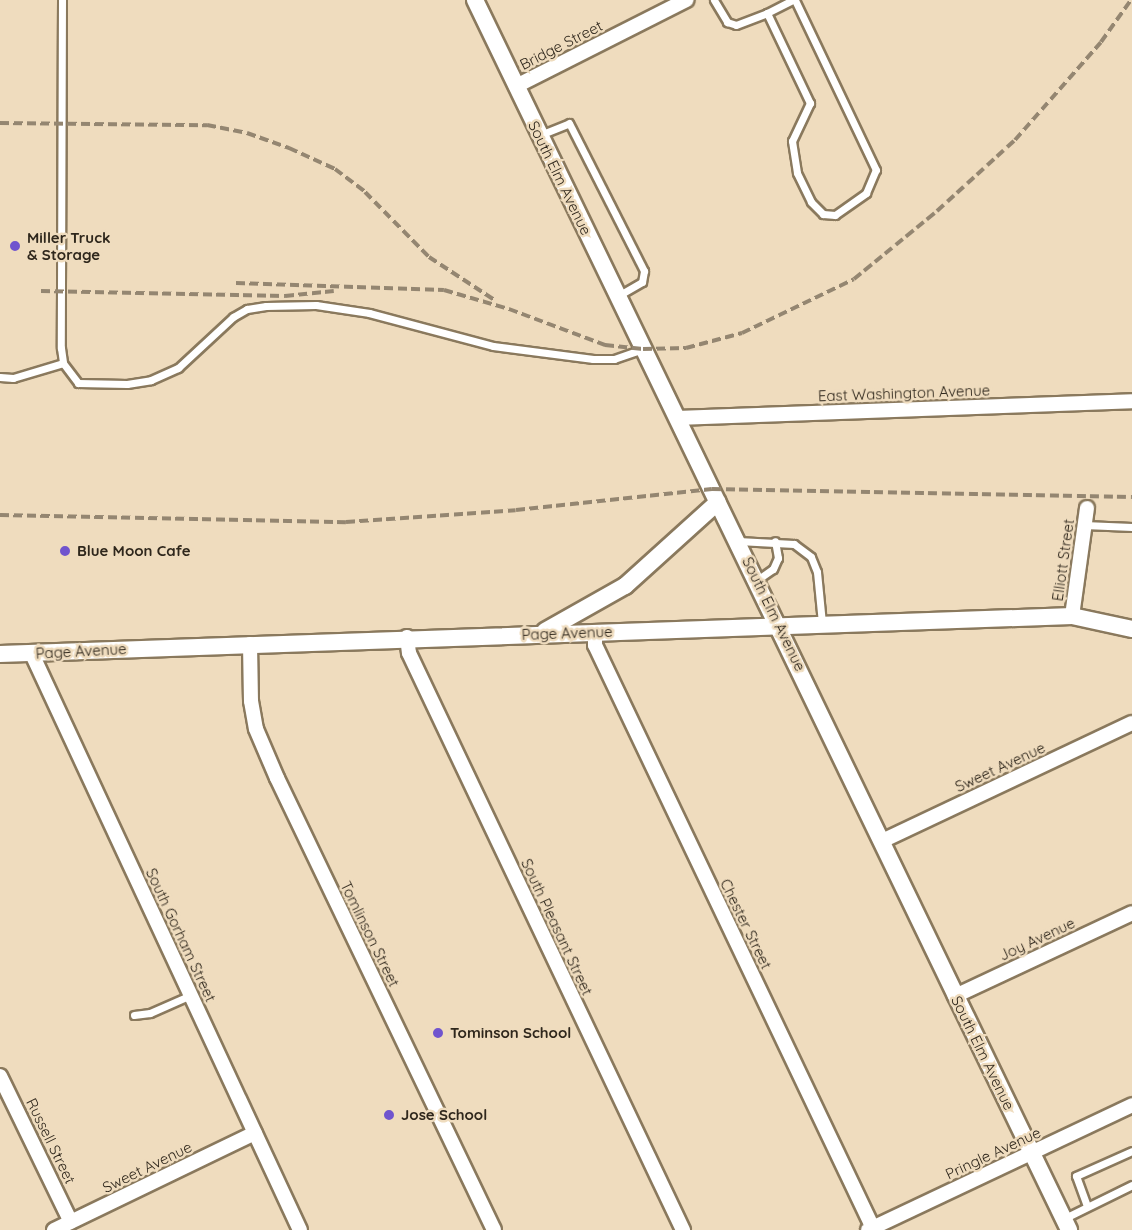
<!DOCTYPE html>
<html>
<head>
<meta charset="utf-8">
<style>
	body { margin:0 }
	#map { position:relative; width:1132px; height:1230px; overflow:hidden; background:#efdcbe; font-family:Quicksand,sans-serif }
	div>[style] { position:absolute }
	.roads { filter:drop-shadow(2px 0 #8a795d) drop-shadow(-2px 0 #8a795d) drop-shadow(0 2px #8a795d) drop-shadow(0 -2px #8a795d) }
	.service>* { height:7px; margin:-3.5px; padding:0 3.5px; transform-origin:3.5px; border-radius:3.5px; background:#fff }
	.minor>* { height:14px; margin:-7px; padding:0 7px; transform-origin:7px; border-radius:7px; background:#fff }
	.tertiary>* { height:16px; margin:-8px; padding:0 8px; transform-origin:8px; border-radius:8px; background:#fff }
	.rail>* { height:4px; margin-top:-2px; transform-origin:0; background:repeating-linear-gradient(90deg,#948671 0 9px,transparent 0 13.5px) }
	.dots>* { width:16px; height:16px; translate:-50% -50%; box-sizing:border-box; border:3px solid #efdcbe; border-radius:50% }
	span { translate:-50% -50%; white-space:nowrap; text-align:center; line-height:1.15; -webkit-text-stroke:5px #efdcbe; paint-order:stroke }
	.street-label { font-size:15px; color:#2f271c }
	.poi-label { font-size:15px; color:#2f271c; font-weight:700 }
	.left { translate:0 -50%; text-align:left }
</style>
</head>
<body>
<div id="map">
	<div class="roads">
		<div class="service">
			<div style="left:62px;top:0;width:348px;rotate:90.2deg"></div>
			<div style="left:61px;top:348px;width:15px;rotate:82deg"></div>
			<div style="left:63px;top:363px;width:25px;rotate:53deg"></div>
			<div style="left:78px;top:383px;width:49px;rotate:1.2deg"></div>
			<div style="left:127px;top:384px;width:24px;rotate:-9deg"></div>
			<div style="left:151px;top:380px;width:30px;rotate:-24deg"></div>
			<div style="left:178px;top:368px;width:75px;rotate:-42.8deg"></div>
			<div style="left:233px;top:317px;width:16px;rotate:-30deg"></div>
			<div style="left:247px;top:309px;width:19px;rotate:-9deg"></div>
			<div style="left:266px;top:306px;width:50px;rotate:-1.1deg"></div>
			<div style="left:316px;top:305px;width:54px;rotate:8.6deg"></div>
			<div style="left:369px;top:313px;width:128px;rotate:14.9deg"></div>
			<div style="left:493px;top:346px;width:101px;rotate:7.4deg"></div>
			<div style="left:593px;top:359px;width:21px"></div>
			<div style="left:614px;top:359px;width:31px;rotate:-19deg"></div>
			<div style="left:714px;top:0;width:26px;rotate:59deg"></div>
			<div style="left:727px;top:22px;width:9px;rotate:18deg"></div>
			<div style="left:736px;top:25px;width:33px;rotate:-21deg"></div>
			<div style="left:767px;top:13px;width:100px;rotate:64.5deg"></div>
			<div style="left:810px;top:103px;width:42px;rotate:115.3deg"></div>
			<div style="left:792px;top:141px;width:32px;rotate:81deg"></div>
			<div style="left:797px;top:173px;width:32px;rotate:64deg"></div>
			<div style="left:811px;top:202px;width:17px;rotate:45deg"></div>
			<div style="left:823px;top:214px;width:12px;rotate:5deg"></div>
			<div style="left:835px;top:215px;width:38px;rotate:-35deg"></div>
			<div style="left:866px;top:193px;width:25px;rotate:-67deg"></div>
			<div style="left:876px;top:170px;width:188px;rotate:-115.5deg"></div>
			<div style="left:767px;top:13px;width:29px;rotate:-27deg"></div>
			<div style="left:540px;top:135px;width:31px;rotate:-22deg"></div>
			<div style="left:569px;top:123px;width:166px;rotate:63.1deg"></div>
			<div style="left:644px;top:271px;width:11px;rotate:100deg"></div>
			<div style="left:642px;top:282px;width:28px;rotate:150deg"></div>
			<div style="left:0;top:377px;width:13px;rotate:4deg"></div>
			<div style="left:13px;top:378px;width:52px;rotate:-16.7deg"></div>
			<div style="left:1084px;top:525px;width:48px;rotate:2.4deg"></div>
			<div style="left:738px;top:541px;width:56px;rotate:3.1deg"></div>
			<div style="left:794px;top:544px;width:21px;rotate:37deg"></div>
			<div style="left:811px;top:557px;width:16px;rotate:68deg"></div>
			<div style="left:817px;top:572px;width:51px;rotate:84.4deg"></div>
			<div style="left:757px;top:580px;width:19px;rotate:-35deg"></div>
			<div style="left:773px;top:569px;width:12px;rotate:-66deg"></div>
			<div style="left:778px;top:558px;width:17px;rotate:-100deg"></div>
			<div style="left:134px;top:1015px;width:16px;rotate:-7deg"></div>
			<div style="left:150px;top:1013px;width:45px;rotate:-23.7deg"></div>
			<div style="left:1087px;top:1206px;width:32px;rotate:-110deg"></div>
			<div style="left:1076px;top:1176px;width:61px;rotate:-24.1deg"></div>
			<div style="left:1063px;top:1219px;width:77px;rotate:-26.2deg"></div>
		</div>
		<div class="minor">
			<div style="left:516px;top:86px;width:191px;rotate:-26.8deg"></div>
			<div style="left:677px;top:418px;width:455px;rotate:-2.1deg"></div>
			<div style="left:1072px;top:616px;width:109px;rotate:-82.1deg"></div>
			<div style="left:595px;top:633px;width:12px;rotate:90deg"></div>
			<div style="left:595px;top:645px;width:646px;rotate:64.51deg"></div>
			<div style="left:407px;top:637px;width:16px;rotate:83deg"></div>
			<div style="left:409px;top:653px;width:639px;rotate:64.6deg"></div>
			<div style="left:250px;top:644px;width:57px;rotate:89deg"></div>
			<div style="left:251px;top:701px;width:28px;rotate:80deg"></div>
			<div style="left:256px;top:729px;width:53px;rotate:66.8deg"></div>
			<div style="left:277px;top:778px;width:501px;rotate:64.35deg"></div>
			<div style="left:32px;top:654px;width:635px;rotate:65.05deg"></div>
			<div style="left:882px;top:841px;width:276px;rotate:-25.3deg"></div>
			<div style="left:955px;top:996px;width:195px;rotate:-25.1deg"></div>
			<div style="left:0;top:1076px;width:162px;rotate:64.1deg"></div>
			<div style="left:54px;top:1230px;width:223px;rotate:-25.8deg"></div>
			<div style="left:868px;top:1230px;width:292px;rotate:-25.3deg"></div>
		</div>
		<div class="tertiary">
			<div style="left:475px;top:0;width:1366px;rotate:64.22deg"></div>
			<div style="left:545px;top:631px;width:92px;rotate:-29.4deg"></div>
			<div style="left:625px;top:586px;width:125px;rotate:-42.1deg"></div>
			<div style="left:0;top:654px;width:1073px;rotate:-2.03deg"></div>
			<div style="left:1072px;top:616px;width:61px;rotate:12.2deg"></div>
		</div>
	</div>
	<div class="rail">
		<div style="left:0;top:123px;width:207px;rotate:0.6deg"></div>
		<div style="left:207px;top:125px;width:41px;rotate:11.3deg"></div>
		<div style="left:247px;top:133px;width:45px;rotate:19.7deg"></div>
		<div style="left:289px;top:148px;width:51px;rotate:24.5deg"></div>
		<div style="left:335px;top:169px;width:38px;rotate:37deg"></div>
		<div style="left:365px;top:192px;width:91px;rotate:45.4deg"></div>
		<div style="left:429px;top:257px;width:77px;rotate:33.3deg"></div>
		<div style="left:236px;top:283px;width:208px;rotate:1.9deg"></div>
		<div style="left:444px;top:290px;width:68px;rotate:16.3deg"></div>
		<div style="left:509px;top:309px;width:103px;rotate:20.6deg"></div>
		<div style="left:605px;top:345px;width:38px;rotate:6deg"></div>
		<div style="left:643px;top:349px;width:43px;rotate:-1.3deg"></div>
		<div style="left:686px;top:348px;width:58px;rotate:-15deg"></div>
		<div style="left:742px;top:333px;width:124px;rotate:-25.7deg"></div>
		<div style="left:854px;top:279px;width:107px;rotate:-39.3deg"></div>
		<div style="left:937px;top:211px;width:105px;rotate:-42.3deg"></div>
		<div style="left:1015px;top:140px;width:130px;rotate:-48.7deg"></div>
		<div style="left:1101px;top:42px;width:52px;rotate:-54.5deg"></div>
		<div style="left:41px;top:291px;width:244px;rotate:1.2deg"></div>
		<div style="left:285px;top:296px;width:49px;rotate:-5.8deg"></div>
		<div style="left:0;top:515px;width:346px;rotate:1.2deg"></div>
		<div style="left:346px;top:522px;width:170px;rotate:-4deg"></div>
		<div style="left:516px;top:510px;width:197px;rotate:-6.1deg"></div>
		<div style="left:712px;top:489px;width:420px;rotate:1.1deg"></div>
	</div>
	<div class="dots">
		<div style="left:15px;top:246px;background:#7054ce"></div>
		<div style="left:65px;top:551px;background:#7054ce"></div>
		<div style="left:438px;top:1033px;background:#7054ce"></div>
		<div style="left:389px;top:1115px;background:#7054ce"></div>
	</div>
	<div class="street-label">
		<span style="left:561px;top:45px;rotate:-27deg">Bridge Street</span>
		<span style="left:560px;top:178px;rotate:64deg">South Elm Avenue</span>
		<span style="left:904px;top:393px;rotate:-2deg">East Washington Avenue</span>
		<span style="left:1063px;top:560px;rotate:-82deg">Elliott Street</span>
		<span style="left:774px;top:614px;rotate:64deg">South Elm Avenue</span>
		<span style="left:567px;top:633px;rotate:-2deg">Page Avenue</span>
		<span style="left:81px;top:651px;rotate:-3deg">Page Avenue</span>
		<span style="left:1000px;top:767px;rotate:-25deg">Sweet Avenue</span>
		<span style="left:746px;top:924px;rotate:64deg">Chester Street</span>
		<span style="left:557px;top:927px;rotate:65deg">South Pleasant Street</span>
		<span style="left:370px;top:934px;rotate:64deg">Tomlinson Street</span>
		<span style="left:181px;top:935px;rotate:65deg">South Gorham Street</span>
		<span style="left:1037px;top:939px;rotate:-25deg">Joy Avenue</span>
		<span style="left:983px;top:1053px;rotate:64deg">South Elm Avenue</span>
		<span style="left:51px;top:1141px;rotate:64deg">Russell Street</span>
		<span style="left:993px;top:1153px;rotate:-25deg">Pringle Avenue</span>
		<span style="left:147px;top:1167px;rotate:-26deg">Sweet Avenue</span>
	</div>
	<div class="poi-label">
		<span class="left" style="left:27px;top:246px">Miller Truck<br>&amp; Storage</span>
		<span class="left" style="left:77px;top:551px">Blue Moon Cafe</span>
		<span class="left" style="left:450px;top:1033px">Tominson School</span>
		<span class="left" style="left:401px;top:1115px">Jose School</span>
	</div>
</div>
</body>
</html>
